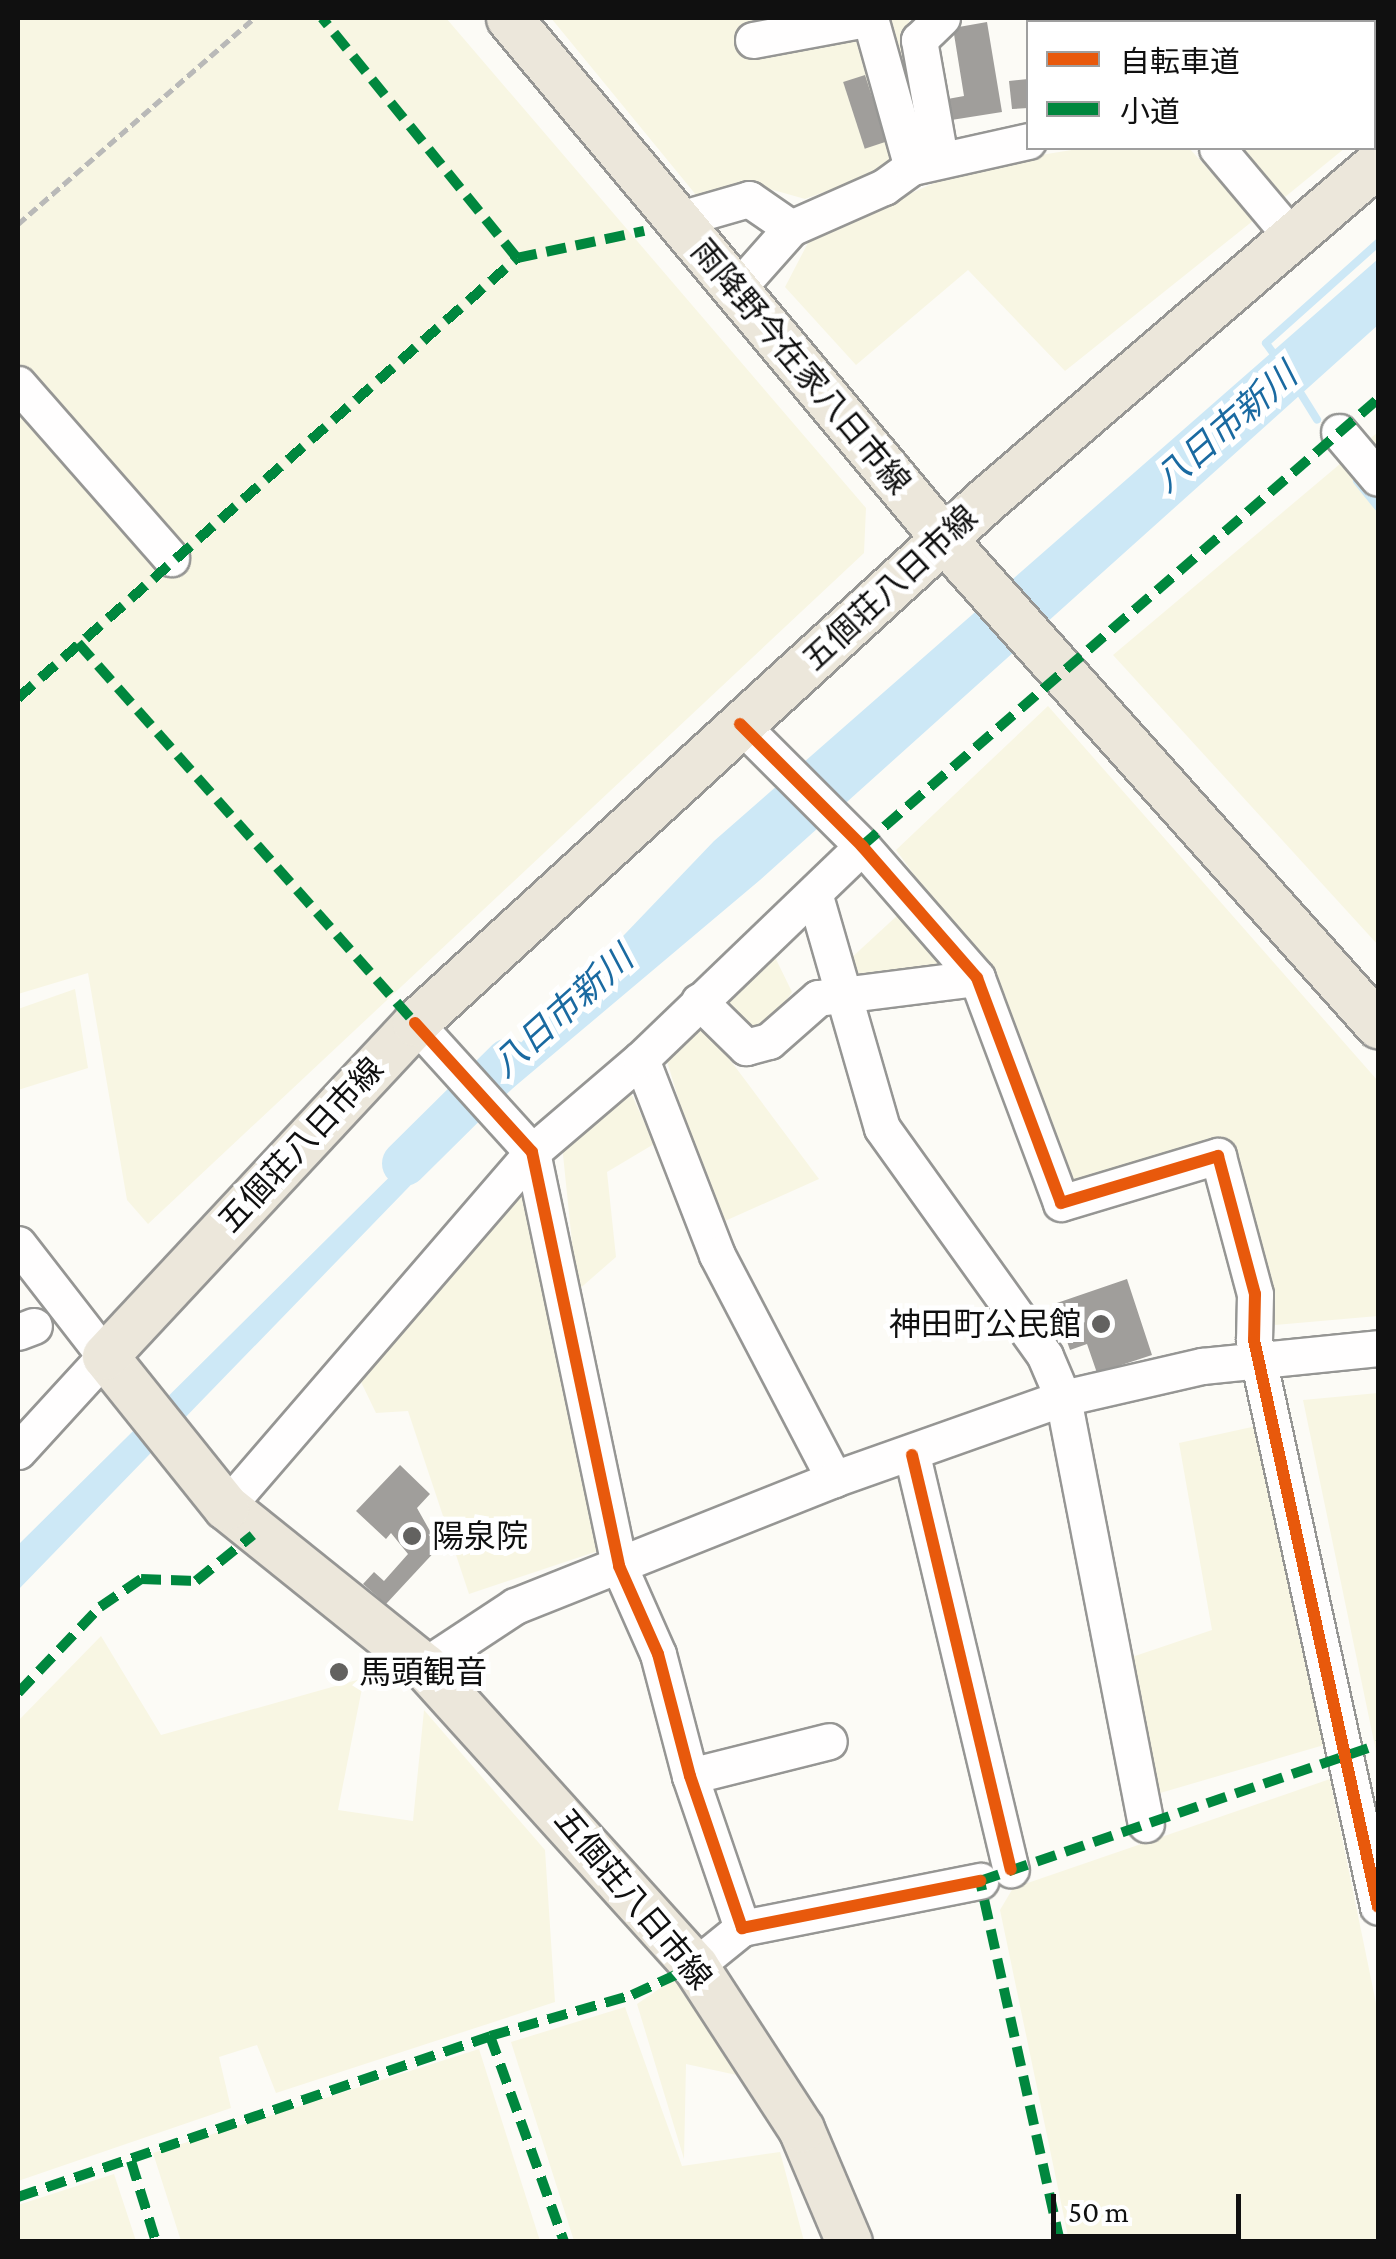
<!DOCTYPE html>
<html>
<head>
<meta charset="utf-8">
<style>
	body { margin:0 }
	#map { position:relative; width:1396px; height:2259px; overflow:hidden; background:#fcfbf6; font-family:"Crimson Pro","Noto Sans JP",serif }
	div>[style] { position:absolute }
	.farmland>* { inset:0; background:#f8f6e3 }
	.water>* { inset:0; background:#cde8f6 }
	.stream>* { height:8px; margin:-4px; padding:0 4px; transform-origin:4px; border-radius:4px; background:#cde8f6 }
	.river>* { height:45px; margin:-22.5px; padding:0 22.5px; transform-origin:22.5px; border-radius:22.5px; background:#cde8f6 }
	.building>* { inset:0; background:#a09e9b; transform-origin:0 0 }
	.path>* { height:5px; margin-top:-2.5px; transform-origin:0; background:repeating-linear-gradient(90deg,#b9b9b8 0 10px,transparent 0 15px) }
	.roads { filter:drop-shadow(2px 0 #969694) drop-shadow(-2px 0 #969694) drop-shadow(0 2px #969694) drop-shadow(0 -2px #969694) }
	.minor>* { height:35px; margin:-17.5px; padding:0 17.5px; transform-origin:17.5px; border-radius:17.5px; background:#fffefe }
	.major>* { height:45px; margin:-22.5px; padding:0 22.5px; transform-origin:22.5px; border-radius:22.5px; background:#ece7db }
	.quiet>* { height:10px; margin-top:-5px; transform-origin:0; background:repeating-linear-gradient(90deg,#00873e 0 20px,transparent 0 30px) }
	.cycleway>* { height:12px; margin:-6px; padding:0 6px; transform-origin:6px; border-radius:6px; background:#e8590c }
	.dots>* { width:28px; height:28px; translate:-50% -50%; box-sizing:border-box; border:5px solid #fff; border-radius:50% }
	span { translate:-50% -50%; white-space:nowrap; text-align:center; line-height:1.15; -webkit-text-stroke:10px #fff; paint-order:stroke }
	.street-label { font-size:32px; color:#101010 }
	.poi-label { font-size:32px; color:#101010 }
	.right { translate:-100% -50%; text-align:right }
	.left { translate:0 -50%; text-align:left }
	.water-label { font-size:35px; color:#1a6aa1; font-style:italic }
	.frame { position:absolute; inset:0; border:20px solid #101010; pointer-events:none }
	.legend { position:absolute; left:1026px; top:20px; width:350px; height:130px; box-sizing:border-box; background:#fff; border:2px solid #9f9f9f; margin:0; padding:12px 18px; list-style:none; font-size:30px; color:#101010 }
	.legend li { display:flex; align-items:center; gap:20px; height:50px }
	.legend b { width:50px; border:2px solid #9f9f9f }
	.scale { position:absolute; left:1051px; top:2194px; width:190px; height:45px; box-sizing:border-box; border:5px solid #101010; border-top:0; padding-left:12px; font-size:30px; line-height:35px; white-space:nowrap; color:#101010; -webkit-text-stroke:8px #fff; paint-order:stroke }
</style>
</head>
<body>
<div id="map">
	<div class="farmland">
		<div style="clip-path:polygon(18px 18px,446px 18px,866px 508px,864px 553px,148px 1224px,127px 1200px,88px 973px,18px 994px)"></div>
		<div style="clip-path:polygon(551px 18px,909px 18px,919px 158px,805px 199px,759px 186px,701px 201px)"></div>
		<div style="clip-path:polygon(1084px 148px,1189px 148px,1254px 220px,1065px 371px,968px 270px,856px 365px,785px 287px,811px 237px,973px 166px)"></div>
		<div style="clip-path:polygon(1240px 148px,1345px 148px,1285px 197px)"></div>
		<div style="clip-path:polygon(1378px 432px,1378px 945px,1113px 655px)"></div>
		<div style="clip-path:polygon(1048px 706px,1378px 1081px,1378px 1316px,1275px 1325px,1226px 1138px,1069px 1184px,987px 974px,896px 850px)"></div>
		<div style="clip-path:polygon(900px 913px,960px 976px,849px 977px,849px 960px)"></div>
		<div style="clip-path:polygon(772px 951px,792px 992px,764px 1033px,749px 1040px,713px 1000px)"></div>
		<div style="clip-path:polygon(75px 989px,88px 1068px,18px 1090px,18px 1009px)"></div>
		<div style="clip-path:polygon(704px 1025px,819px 1179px,716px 1225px,667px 1061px)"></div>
		<div style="clip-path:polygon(632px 1095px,654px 1144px,607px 1172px,616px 1257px,577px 1291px,562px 1145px)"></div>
		<div style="clip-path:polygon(530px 1184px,604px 1549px,469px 1594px,408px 1411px,376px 1413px,361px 1382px)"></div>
		<div style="clip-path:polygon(1378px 1393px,1378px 1761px,1303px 1400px)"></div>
		<div style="clip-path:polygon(1261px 1425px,1324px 1745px,1150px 1796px,1129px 1658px,1212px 1630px,1179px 1443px)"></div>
		<div style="clip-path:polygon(101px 1636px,161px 1735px,364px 1678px,338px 1810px,413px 1821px,424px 1710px,545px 1850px,555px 2002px,276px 2093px,257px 2045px,219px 2057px,231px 2108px,18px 2181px,18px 1721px)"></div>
		<div style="clip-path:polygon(1330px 1779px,1378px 2013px,1378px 2241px,1069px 2241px,1000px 1910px,1013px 1888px)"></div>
		<div style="clip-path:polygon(675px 1978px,755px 2079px,686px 2064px,684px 2159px,637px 2004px)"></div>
		<div style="clip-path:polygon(625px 2007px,682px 2166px,780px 2152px,804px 2241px,574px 2241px,511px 2042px)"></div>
		<div style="clip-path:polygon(479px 2049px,540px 2241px,181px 2241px,153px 2153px)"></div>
		<div style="clip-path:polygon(114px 2174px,136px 2241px,18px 2241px,18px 2205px)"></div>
	</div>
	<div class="water">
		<div style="clip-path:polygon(1378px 259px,1378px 325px,760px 880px,468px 1126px,18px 1590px,18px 1545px,446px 1121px,714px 841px)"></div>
	</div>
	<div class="stream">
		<div style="left:1276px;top:357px;width:17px;rotate:-126deg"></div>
		<div style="left:1266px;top:343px;width:150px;rotate:-41.8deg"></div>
		<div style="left:1298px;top:389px;width:36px;rotate:58deg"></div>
		<div style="left:1357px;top:481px;width:33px;rotate:51deg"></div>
	</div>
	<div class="river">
		<div style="left:404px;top:1163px;width:146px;rotate:-44.7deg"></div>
	</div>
	<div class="building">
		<div style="clip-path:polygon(987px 22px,1002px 112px,945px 121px,942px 100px,964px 96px,953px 28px)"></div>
		<div style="left:865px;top:75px;width:70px;height:23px;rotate:72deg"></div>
		<div style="clip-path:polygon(1028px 79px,1028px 108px,1012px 109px,1009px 81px)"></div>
		<div style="clip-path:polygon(1127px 1279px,1152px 1355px,1097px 1373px,1087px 1344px,1070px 1350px,1054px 1304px)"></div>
		<div style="clip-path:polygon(400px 1465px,430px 1494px,417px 1508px,439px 1547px,386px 1604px,363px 1584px,374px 1572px,384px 1581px,408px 1554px,391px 1533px,386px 1539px,356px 1511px)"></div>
	</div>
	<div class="path">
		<div style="left:18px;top:224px;width:313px;rotate:-41.1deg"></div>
	</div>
	<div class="roads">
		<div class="minor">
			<div style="left:870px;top:18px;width:155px;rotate:74.3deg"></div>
			<div style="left:1116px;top:18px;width:5px;rotate:53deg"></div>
			<div style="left:1322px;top:22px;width:8px;rotate:-30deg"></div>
			<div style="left:753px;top:40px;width:120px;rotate:-10.6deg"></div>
			<div style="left:1217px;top:148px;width:116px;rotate:49.9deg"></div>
			<div style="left:940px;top:158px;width:120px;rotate:-100.1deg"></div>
			<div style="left:919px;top:40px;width:32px;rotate:-44deg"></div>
			<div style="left:676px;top:220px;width:76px;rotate:-16deg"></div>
			<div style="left:749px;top:199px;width:51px;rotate:34.6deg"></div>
			<div style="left:736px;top:290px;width:83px;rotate:-48.4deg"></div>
			<div style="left:791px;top:228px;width:102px;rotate:-23.8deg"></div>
			<div style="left:884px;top:187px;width:34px;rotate:-36deg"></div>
			<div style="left:912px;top:167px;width:119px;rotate:-12.6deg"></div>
			<div style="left:18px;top:384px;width:232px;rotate:48.7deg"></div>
			<div style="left:1339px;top:432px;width:60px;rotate:49.7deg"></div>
			<div style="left:740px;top:724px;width:173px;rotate:45deg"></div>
			<div style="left:862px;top:846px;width:175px;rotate:48.9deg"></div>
			<div style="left:977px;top:978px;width:240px;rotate:69.5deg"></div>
			<div style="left:1061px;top:1203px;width:164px;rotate:-16.7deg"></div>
			<div style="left:1218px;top:1156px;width:143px;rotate:75deg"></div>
			<div style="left:1255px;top:1294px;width:46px;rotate:91.2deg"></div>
			<div style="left:1254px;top:1340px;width:580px;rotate:77.66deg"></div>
			<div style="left:815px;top:896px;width:241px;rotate:73.9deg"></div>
			<div style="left:882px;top:1128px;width:280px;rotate:54.4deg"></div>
			<div style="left:1045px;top:1356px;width:46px;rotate:66.8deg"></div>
			<div style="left:1063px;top:1398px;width:434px;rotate:79deg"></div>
			<div style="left:699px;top:1001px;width:66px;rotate:44.4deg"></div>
			<div style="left:746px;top:1047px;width:24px;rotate:-15deg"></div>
			<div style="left:769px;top:1041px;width:65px;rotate:-41.3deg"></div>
			<div style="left:818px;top:998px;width:160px;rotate:-7.2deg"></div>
			<div style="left:415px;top:1023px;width:174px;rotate:47.8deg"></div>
			<div style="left:532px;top:1152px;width:423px;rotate:78.1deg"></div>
			<div style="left:619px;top:1566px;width:96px;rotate:66.1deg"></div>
			<div style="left:658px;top:1654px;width:126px;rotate:75.3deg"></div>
			<div style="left:690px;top:1776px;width:161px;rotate:71.1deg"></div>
			<div style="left:742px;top:1928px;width:243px;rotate:-11.2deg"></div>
			<div style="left:641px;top:1059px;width:210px;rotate:68.8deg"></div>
			<div style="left:717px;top:1255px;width:253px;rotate:62.4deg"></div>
			<div style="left:18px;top:1244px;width:142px;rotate:52.2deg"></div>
			<div style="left:105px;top:1356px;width:129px;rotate:132.5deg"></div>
			<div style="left:18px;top:1332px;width:17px;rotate:-21deg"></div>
			<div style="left:912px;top:1455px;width:426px;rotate:76.6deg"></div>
			<div style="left:226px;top:1507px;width:469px;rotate:-49.2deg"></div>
			<div style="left:532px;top:1152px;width:143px;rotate:-40.5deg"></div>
			<div style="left:641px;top:1059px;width:307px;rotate:-43.9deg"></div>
			<div style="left:424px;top:1666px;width:109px;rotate:-33.4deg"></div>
			<div style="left:515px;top:1606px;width:343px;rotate:-21.7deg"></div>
			<div style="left:834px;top:1479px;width:243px;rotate:-19.5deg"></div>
			<div style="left:1063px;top:1398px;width:143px;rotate:-13deg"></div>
			<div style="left:1202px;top:1366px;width:177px;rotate:-5.8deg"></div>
			<div style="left:690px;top:1776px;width:143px;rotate:-14.1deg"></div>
			<div style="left:695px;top:1966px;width:60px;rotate:-39deg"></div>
		</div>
		<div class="major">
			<div style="left:509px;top:18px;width:708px;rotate:50.1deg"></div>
			<div style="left:963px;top:561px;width:623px;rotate:48.19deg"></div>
			<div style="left:849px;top:2242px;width:123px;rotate:-113deg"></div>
			<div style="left:801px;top:2129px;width:194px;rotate:-123deg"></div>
			<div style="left:695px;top:1966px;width:404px;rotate:-132.1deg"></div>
			<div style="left:424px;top:1666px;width:254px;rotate:-141.2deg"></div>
			<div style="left:226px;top:1507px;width:193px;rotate:-128.7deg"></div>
			<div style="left:105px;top:1356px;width:455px;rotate:-47deg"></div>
			<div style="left:415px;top:1023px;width:777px;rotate:-42.5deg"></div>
			<div style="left:988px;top:498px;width:514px;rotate:-40.66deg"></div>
		</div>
	</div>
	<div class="quiet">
		<div style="left:517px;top:258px;width:130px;rotate:-12deg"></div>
		<div style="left:78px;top:643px;width:508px;rotate:48.43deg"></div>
		<div style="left:18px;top:698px;width:665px;rotate:-41.4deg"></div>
		<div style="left:517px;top:258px;width:309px;rotate:-129.1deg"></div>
		<div style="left:862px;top:846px;width:683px;rotate:-40.9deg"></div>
		<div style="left:18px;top:1693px;width:119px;rotate:-46.4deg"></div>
		<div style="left:100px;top:1607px;width:50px;rotate:-34.3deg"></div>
		<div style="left:141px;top:1579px;width:55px;rotate:2.1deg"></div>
		<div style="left:196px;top:1581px;width:73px;rotate:-38.9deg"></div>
		<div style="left:490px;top:2036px;width:219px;rotate:70.2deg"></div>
		<div style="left:131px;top:2161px;width:85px;rotate:72.8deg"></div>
		<div style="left:18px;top:2197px;width:499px;rotate:-18.8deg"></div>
		<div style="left:490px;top:2036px;width:148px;rotate:-16.1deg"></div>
		<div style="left:632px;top:1995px;width:69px;rotate:-24.7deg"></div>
		<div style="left:1060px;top:2242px;width:370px;rotate:-102.5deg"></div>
		<div style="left:980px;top:1881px;width:421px;rotate:-18.9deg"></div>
	</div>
	<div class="cycleway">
		<div style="left:740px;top:724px;width:173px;rotate:45deg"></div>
		<div style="left:862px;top:846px;width:175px;rotate:48.9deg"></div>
		<div style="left:977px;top:978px;width:240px;rotate:69.5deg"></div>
		<div style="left:1061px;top:1203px;width:164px;rotate:-16.7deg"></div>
		<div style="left:1218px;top:1156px;width:143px;rotate:75deg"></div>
		<div style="left:1255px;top:1294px;width:46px;rotate:91.2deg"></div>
		<div style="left:1254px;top:1340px;width:580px;rotate:77.66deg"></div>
		<div style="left:415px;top:1023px;width:174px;rotate:47.8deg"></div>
		<div style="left:532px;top:1152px;width:423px;rotate:78.1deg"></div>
		<div style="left:619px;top:1566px;width:96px;rotate:66.1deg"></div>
		<div style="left:658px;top:1654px;width:126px;rotate:75.3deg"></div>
		<div style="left:690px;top:1776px;width:161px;rotate:71.1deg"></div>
		<div style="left:742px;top:1928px;width:243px;rotate:-11.2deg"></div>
		<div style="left:912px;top:1455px;width:426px;rotate:76.6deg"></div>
	</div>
	<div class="dots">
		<div style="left:1101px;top:1324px;background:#636260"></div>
		<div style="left:412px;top:1536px;background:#636260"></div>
		<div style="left:339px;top:1672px;background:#636260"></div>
	</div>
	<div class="street-label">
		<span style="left:801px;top:367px;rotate:50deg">雨降野今在家八日市線</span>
		<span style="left:890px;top:588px;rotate:-43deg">五個荘八日市線</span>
		<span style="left:301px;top:1145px;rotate:-47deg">五個荘八日市線</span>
		<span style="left:633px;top:1899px;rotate:50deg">五個荘八日市線</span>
	</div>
	<div class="poi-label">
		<span class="right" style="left:1081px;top:1324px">神田町公民館</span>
		<span class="left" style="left:432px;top:1536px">陽泉院</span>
		<span class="left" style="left:359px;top:1672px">馬頭観音</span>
	</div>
	<div class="water-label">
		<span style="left:1226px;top:428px;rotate:-41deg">八日市新川</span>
		<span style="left:563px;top:1012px;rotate:-42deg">八日市新川</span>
	</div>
	<div class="frame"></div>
	<ul class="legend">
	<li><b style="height:12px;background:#e8590c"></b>自転車道</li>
	<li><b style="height:12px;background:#00873e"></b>小道</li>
	</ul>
	<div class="scale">50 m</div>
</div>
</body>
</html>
